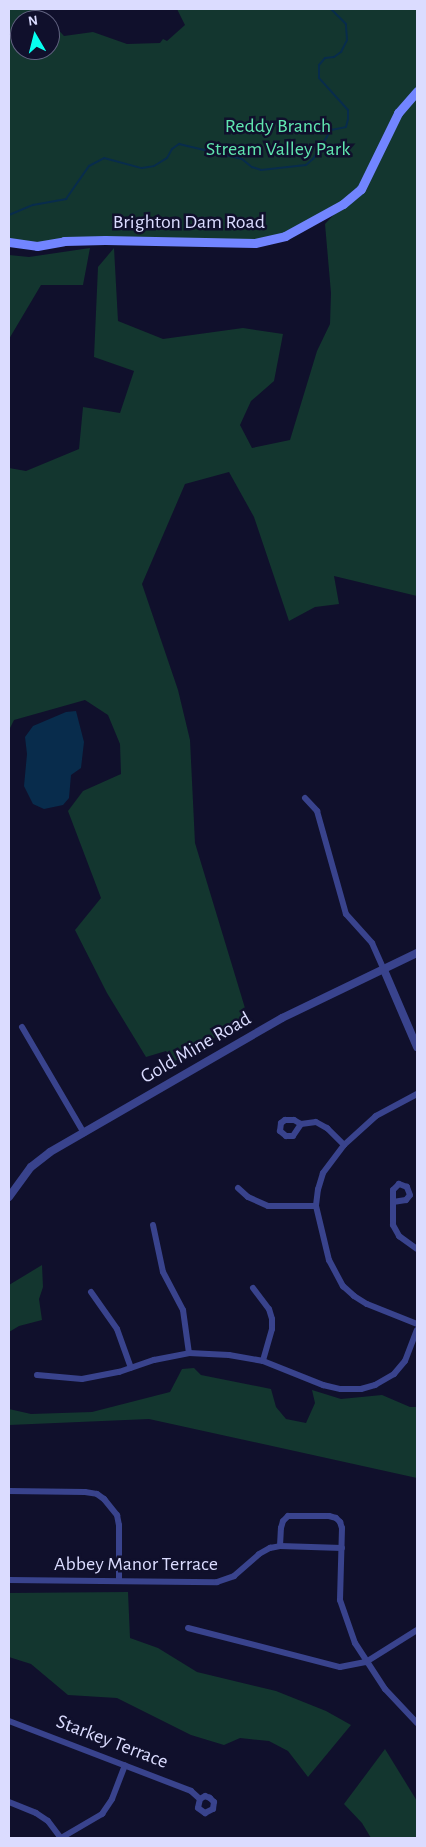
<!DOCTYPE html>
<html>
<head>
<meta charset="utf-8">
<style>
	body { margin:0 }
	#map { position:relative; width:426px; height:1847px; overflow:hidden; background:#10102c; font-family:"Alegreya Sans",sans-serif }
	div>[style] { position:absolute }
	.green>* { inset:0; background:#13362f }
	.water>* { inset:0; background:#082c4c }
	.stream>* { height:2px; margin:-1px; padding:0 1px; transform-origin:1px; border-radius:1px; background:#082c4c }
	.minor>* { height:6px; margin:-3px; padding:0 3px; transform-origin:3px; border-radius:3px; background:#39438d }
	.tertiary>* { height:8px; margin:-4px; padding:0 4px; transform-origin:4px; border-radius:4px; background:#39438d }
	.secondary>* { height:9px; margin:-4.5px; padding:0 4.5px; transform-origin:4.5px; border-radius:4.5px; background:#7285ff }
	span { translate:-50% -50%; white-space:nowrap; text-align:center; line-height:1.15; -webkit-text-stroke:5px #10102c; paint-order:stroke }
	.park-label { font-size:20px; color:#60e6af }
	.street-label { font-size:20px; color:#dbdcff }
	.frame { position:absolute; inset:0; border:10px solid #dbdcff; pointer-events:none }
	.north { position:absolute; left:10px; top:10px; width:50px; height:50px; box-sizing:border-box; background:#10102c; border:1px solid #616280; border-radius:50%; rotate:352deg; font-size:14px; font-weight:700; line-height:20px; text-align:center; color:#dbdcff }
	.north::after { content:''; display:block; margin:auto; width:18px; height:22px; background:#07ffef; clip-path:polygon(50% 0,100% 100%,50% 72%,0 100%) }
</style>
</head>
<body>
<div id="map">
	<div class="green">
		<div style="clip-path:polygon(9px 9px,38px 9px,49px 20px,20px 20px,20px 50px,50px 50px,50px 21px,64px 36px,93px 32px,127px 44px,160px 43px,163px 39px,167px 41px,185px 25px,177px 9px,417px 9px,417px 596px,334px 576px,339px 604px,315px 607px,289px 621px,254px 517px,229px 472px,185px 484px,142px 584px,178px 690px,190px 740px,195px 843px,248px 1018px,175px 1061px,166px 1051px,146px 1057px,107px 993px,75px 930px,101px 898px,68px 811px,83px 791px,121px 774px,120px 744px,108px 715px,85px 700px,14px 720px,9px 730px,9px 468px,26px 471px,79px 449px,83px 407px,120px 413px,134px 371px,94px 357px,98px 267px,114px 248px,118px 321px,163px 339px,243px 328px,283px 334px,274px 381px,251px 401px,240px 425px,252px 448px,290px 440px,317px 351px,330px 324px,331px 293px,325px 224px,342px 206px,270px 241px,9px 244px)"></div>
		<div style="clip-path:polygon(90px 248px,83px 285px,41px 285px,9px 339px,9px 255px,29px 257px)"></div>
		<div style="clip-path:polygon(42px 1265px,43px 1287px,39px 1299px,42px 1320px,19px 1326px,9px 1332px,9px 1285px)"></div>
		<div style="clip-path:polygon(194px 1368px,201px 1375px,271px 1389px,276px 1407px,286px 1419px,306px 1423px,315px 1403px,312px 1390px,341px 1399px,382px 1395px,410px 1407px,417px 1407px,417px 1478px,149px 1419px,9px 1425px,9px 1409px,31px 1414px,92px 1412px,170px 1392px,182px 1369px)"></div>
		<div style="clip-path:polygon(128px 1592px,130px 1638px,158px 1648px,197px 1672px,276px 1691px,326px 1711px,351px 1725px,308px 1777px,288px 1751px,269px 1741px,240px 1738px,224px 1745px,191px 1735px,117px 1698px,68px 1695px,31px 1664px,9px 1657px,9px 1593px)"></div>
		<div style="clip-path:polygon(385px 1749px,417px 1801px,417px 1838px,371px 1838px,362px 1823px,344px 1804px)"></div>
	</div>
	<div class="water">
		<div style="clip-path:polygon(76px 711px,84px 742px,81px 768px,71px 775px,69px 798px,63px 805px,44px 809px,33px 804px,24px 786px,27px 754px,25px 737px,33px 726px,66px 712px)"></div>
	</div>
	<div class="stream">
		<div style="left:9px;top:215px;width:26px;rotate:-23deg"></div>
		<div style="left:33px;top:205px;width:34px;rotate:-10deg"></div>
		<div style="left:66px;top:199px;width:40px;rotate:-55.1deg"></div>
		<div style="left:89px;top:166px;width:17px;rotate:-28deg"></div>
		<div style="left:104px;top:158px;width:39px;rotate:15deg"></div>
		<div style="left:142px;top:168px;width:12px;rotate:-9deg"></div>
		<div style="left:154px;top:166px;width:15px;rotate:-32deg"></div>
		<div style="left:167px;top:158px;width:10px;rotate:-61deg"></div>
		<div style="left:172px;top:149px;width:9px;rotate:-36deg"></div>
		<div style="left:179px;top:144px;width:65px;rotate:13.4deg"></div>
		<div style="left:242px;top:159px;width:13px;rotate:39deg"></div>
		<div style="left:252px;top:167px;width:9px;rotate:18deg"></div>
		<div style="left:261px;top:170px;width:45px;rotate:-6.3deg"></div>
		<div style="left:306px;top:165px;width:9px;rotate:-41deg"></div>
		<div style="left:313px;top:159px;width:34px;rotate:-58deg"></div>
		<div style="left:331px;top:130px;width:15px;rotate:-11deg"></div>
		<div style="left:346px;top:127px;width:8px;rotate:-76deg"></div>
		<div style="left:348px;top:119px;width:9px;rotate:-90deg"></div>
		<div style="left:348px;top:110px;width:43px;rotate:-132.2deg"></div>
		<div style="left:319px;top:78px;width:13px;rotate:-90deg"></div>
		<div style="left:319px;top:65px;width:9px;rotate:-49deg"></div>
		<div style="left:325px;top:58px;width:9px;rotate:-6deg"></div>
		<div style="left:334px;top:57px;width:9px;rotate:-36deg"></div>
		<div style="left:341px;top:52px;width:13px;rotate:-63deg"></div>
		<div style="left:347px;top:40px;width:16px;rotate:-94deg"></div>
		<div style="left:346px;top:24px;width:21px;rotate:-135deg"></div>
	</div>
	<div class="minor">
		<div style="left:305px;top:798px;width:18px;rotate:47deg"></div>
		<div style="left:317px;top:811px;width:107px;rotate:74.3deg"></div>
		<div style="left:346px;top:914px;width:39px;rotate:48deg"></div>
		<div style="left:372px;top:943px;width:30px;rotate:66deg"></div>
		<div style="left:22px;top:1027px;width:123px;rotate:59.7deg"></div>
		<div style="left:417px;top:1094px;width:47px;rotate:151.8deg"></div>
		<div style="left:376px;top:1116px;width:43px;rotate:137.8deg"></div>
		<div style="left:344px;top:1145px;width:35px;rotate:127deg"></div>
		<div style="left:323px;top:1173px;width:17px;rotate:107deg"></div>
		<div style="left:318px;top:1189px;width:17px;rotate:97deg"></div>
		<div style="left:316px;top:1206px;width:56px;rotate:76.5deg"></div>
		<div style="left:329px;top:1260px;width:30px;rotate:62deg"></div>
		<div style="left:343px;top:1286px;width:15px;rotate:42deg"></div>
		<div style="left:354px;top:1296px;width:15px;rotate:32deg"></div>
		<div style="left:367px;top:1304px;width:54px;rotate:21.8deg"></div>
		<div style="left:301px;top:1124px;width:14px;rotate:124deg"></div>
		<div style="left:293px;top:1136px;width:7px;rotate:180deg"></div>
		<div style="left:286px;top:1136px;width:8px;rotate:-140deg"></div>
		<div style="left:280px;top:1131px;width:8px;rotate:-83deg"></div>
		<div style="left:281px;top:1123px;width:5px;rotate:-37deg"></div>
		<div style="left:285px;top:1120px;width:9px"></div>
		<div style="left:294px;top:1120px;width:8px;rotate:30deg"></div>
		<div style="left:301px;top:1124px;width:15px;rotate:-8deg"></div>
		<div style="left:316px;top:1122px;width:13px;rotate:29deg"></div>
		<div style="left:327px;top:1128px;width:24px;rotate:45deg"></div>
		<div style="left:238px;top:1188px;width:13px;rotate:42deg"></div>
		<div style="left:248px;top:1197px;width:22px;rotate:24deg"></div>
		<div style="left:268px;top:1206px;width:48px"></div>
		<div style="left:393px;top:1202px;width:13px;rotate:-9deg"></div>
		<div style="left:406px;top:1200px;width:6px;rotate:-51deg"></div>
		<div style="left:410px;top:1195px;width:9px;rotate:-111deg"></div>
		<div style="left:407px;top:1187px;width:9px;rotate:-159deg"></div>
		<div style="left:399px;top:1184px;width:8px;rotate:135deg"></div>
		<div style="left:393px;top:1190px;width:35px;rotate:90deg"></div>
		<div style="left:393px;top:1225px;width:13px;rotate:61deg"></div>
		<div style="left:399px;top:1236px;width:22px;rotate:36deg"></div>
		<div style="left:153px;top:1225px;width:48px;rotate:78deg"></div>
		<div style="left:163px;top:1272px;width:43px;rotate:62.2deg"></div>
		<div style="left:183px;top:1310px;width:43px;rotate:82.1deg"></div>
		<div style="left:253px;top:1288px;width:26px;rotate:53deg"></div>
		<div style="left:269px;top:1309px;width:10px;rotate:73deg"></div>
		<div style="left:272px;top:1319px;width:10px;rotate:90deg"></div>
		<div style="left:272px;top:1329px;width:33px;rotate:106deg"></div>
		<div style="left:91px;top:1292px;width:45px;rotate:54.9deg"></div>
		<div style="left:117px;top:1329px;width:41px;rotate:70.3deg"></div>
		<div style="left:37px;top:1375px;width:45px;rotate:5.1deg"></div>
		<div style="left:82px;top:1379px;width:38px;rotate:-11deg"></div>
		<div style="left:119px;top:1372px;width:37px;rotate:-19deg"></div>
		<div style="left:154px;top:1360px;width:36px;rotate:-11deg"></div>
		<div style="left:189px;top:1353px;width:40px;rotate:2.9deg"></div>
		<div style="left:229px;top:1355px;width:35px;rotate:10deg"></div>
		<div style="left:263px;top:1361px;width:65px;rotate:21.8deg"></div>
		<div style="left:323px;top:1385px;width:18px;rotate:13deg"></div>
		<div style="left:341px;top:1389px;width:20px"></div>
		<div style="left:361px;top:1389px;width:15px;rotate:-16deg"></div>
		<div style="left:375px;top:1385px;width:22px;rotate:-30deg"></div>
		<div style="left:394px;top:1374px;width:17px;rotate:-50deg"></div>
		<div style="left:405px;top:1361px;width:33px;rotate:-69deg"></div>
		<div style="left:9px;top:1491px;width:76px;rotate:0.8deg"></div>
		<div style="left:85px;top:1492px;width:12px;rotate:9deg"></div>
		<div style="left:97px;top:1494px;width:9px;rotate:36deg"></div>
		<div style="left:104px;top:1499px;width:21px;rotate:51deg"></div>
		<div style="left:117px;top:1515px;width:10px;rotate:79deg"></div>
		<div style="left:119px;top:1525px;width:55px;rotate:90deg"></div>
		<div style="left:280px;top:1546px;width:18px;rotate:-87deg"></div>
		<div style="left:281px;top:1528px;width:7px;rotate:-74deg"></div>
		<div style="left:283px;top:1521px;width:7px;rotate:-45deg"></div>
		<div style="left:288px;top:1516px;width:41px"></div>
		<div style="left:329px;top:1516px;width:7px;rotate:16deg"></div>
		<div style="left:336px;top:1518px;width:6px;rotate:45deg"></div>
		<div style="left:340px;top:1522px;width:6px;rotate:72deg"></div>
		<div style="left:342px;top:1528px;width:72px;rotate:91.6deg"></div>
		<div style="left:340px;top:1600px;width:46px;rotate:70.8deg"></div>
		<div style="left:355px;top:1643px;width:55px;rotate:56.9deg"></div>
		<div style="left:385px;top:1689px;width:47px;rotate:46.7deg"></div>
		<div style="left:9px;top:1580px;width:208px;rotate:0.6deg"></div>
		<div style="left:217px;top:1582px;width:18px;rotate:-19deg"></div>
		<div style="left:234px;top:1576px;width:33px;rotate:-41deg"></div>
		<div style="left:259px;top:1554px;width:13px;rotate:-29deg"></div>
		<div style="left:270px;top:1548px;width:10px;rotate:-11deg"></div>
		<div style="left:280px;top:1546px;width:62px;rotate:1.8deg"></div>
		<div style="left:188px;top:1628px;width:157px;rotate:14.4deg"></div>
		<div style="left:340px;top:1667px;width:26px;rotate:-11deg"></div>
		<div style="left:366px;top:1662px;width:60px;rotate:-32.1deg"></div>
		<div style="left:9px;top:1721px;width:195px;rotate:21deg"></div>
		<div style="left:191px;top:1791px;width:12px;rotate:42deg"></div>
		<div style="left:200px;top:1799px;width:9px;rotate:103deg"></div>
		<div style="left:198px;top:1808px;width:9px;rotate:36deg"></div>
		<div style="left:205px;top:1813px;width:9px;rotate:-27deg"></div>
		<div style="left:213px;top:1809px;width:7px;rotate:-82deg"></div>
		<div style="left:214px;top:1802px;width:6px;rotate:-135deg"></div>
		<div style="left:210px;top:1798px;width:5px;rotate:-158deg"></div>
		<div style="left:205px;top:1796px;width:6px;rotate:149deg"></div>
		<div style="left:9px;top:1802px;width:29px;rotate:22deg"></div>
		<div style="left:36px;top:1813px;width:14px;rotate:34deg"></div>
		<div style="left:48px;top:1821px;width:21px;rotate:53deg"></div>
		<div style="left:61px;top:1838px;width:48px;rotate:-30.3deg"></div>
		<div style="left:102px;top:1814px;width:18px;rotate:-56deg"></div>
		<div style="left:112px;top:1799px;width:36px;rotate:-69deg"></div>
	</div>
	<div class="tertiary">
		<div style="left:384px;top:970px;width:84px;rotate:66.8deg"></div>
		<div style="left:9px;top:1197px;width:37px;rotate:-54deg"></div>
		<div style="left:31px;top:1167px;width:24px;rotate:-38deg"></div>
		<div style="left:50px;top:1152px;width:268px;rotate:-30deg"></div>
		<div style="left:282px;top:1018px;width:150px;rotate:-25.7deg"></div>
	</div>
	<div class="secondary">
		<div style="left:9px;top:242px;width:28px;rotate:8deg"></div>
		<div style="left:37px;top:246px;width:27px;rotate:-10deg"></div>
		<div style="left:64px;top:241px;width:41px;rotate:-1.4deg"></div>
		<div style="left:105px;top:240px;width:150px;rotate:1.1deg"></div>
		<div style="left:255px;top:243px;width:31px;rotate:-13deg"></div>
		<div style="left:285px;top:236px;width:66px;rotate:-28.9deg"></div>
		<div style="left:343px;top:204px;width:23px;rotate:-40deg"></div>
		<div style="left:361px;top:189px;width:85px;rotate:-64deg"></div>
		<div style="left:398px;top:113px;width:29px;rotate:-49deg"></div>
	</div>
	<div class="park-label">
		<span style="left:278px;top:138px">Reddy Branch<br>Stream Valley Park</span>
	</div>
	<div class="street-label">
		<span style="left:189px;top:222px">Brighton Dam Road</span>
		<span style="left:196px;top:1048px;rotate:-30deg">Gold Mine Road</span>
		<span style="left:136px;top:1564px">Abbey Manor Terrace</span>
		<span style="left:112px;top:1742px;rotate:21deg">Starkey Terrace</span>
	</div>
	<div class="frame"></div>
	<div class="north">N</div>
</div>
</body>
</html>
